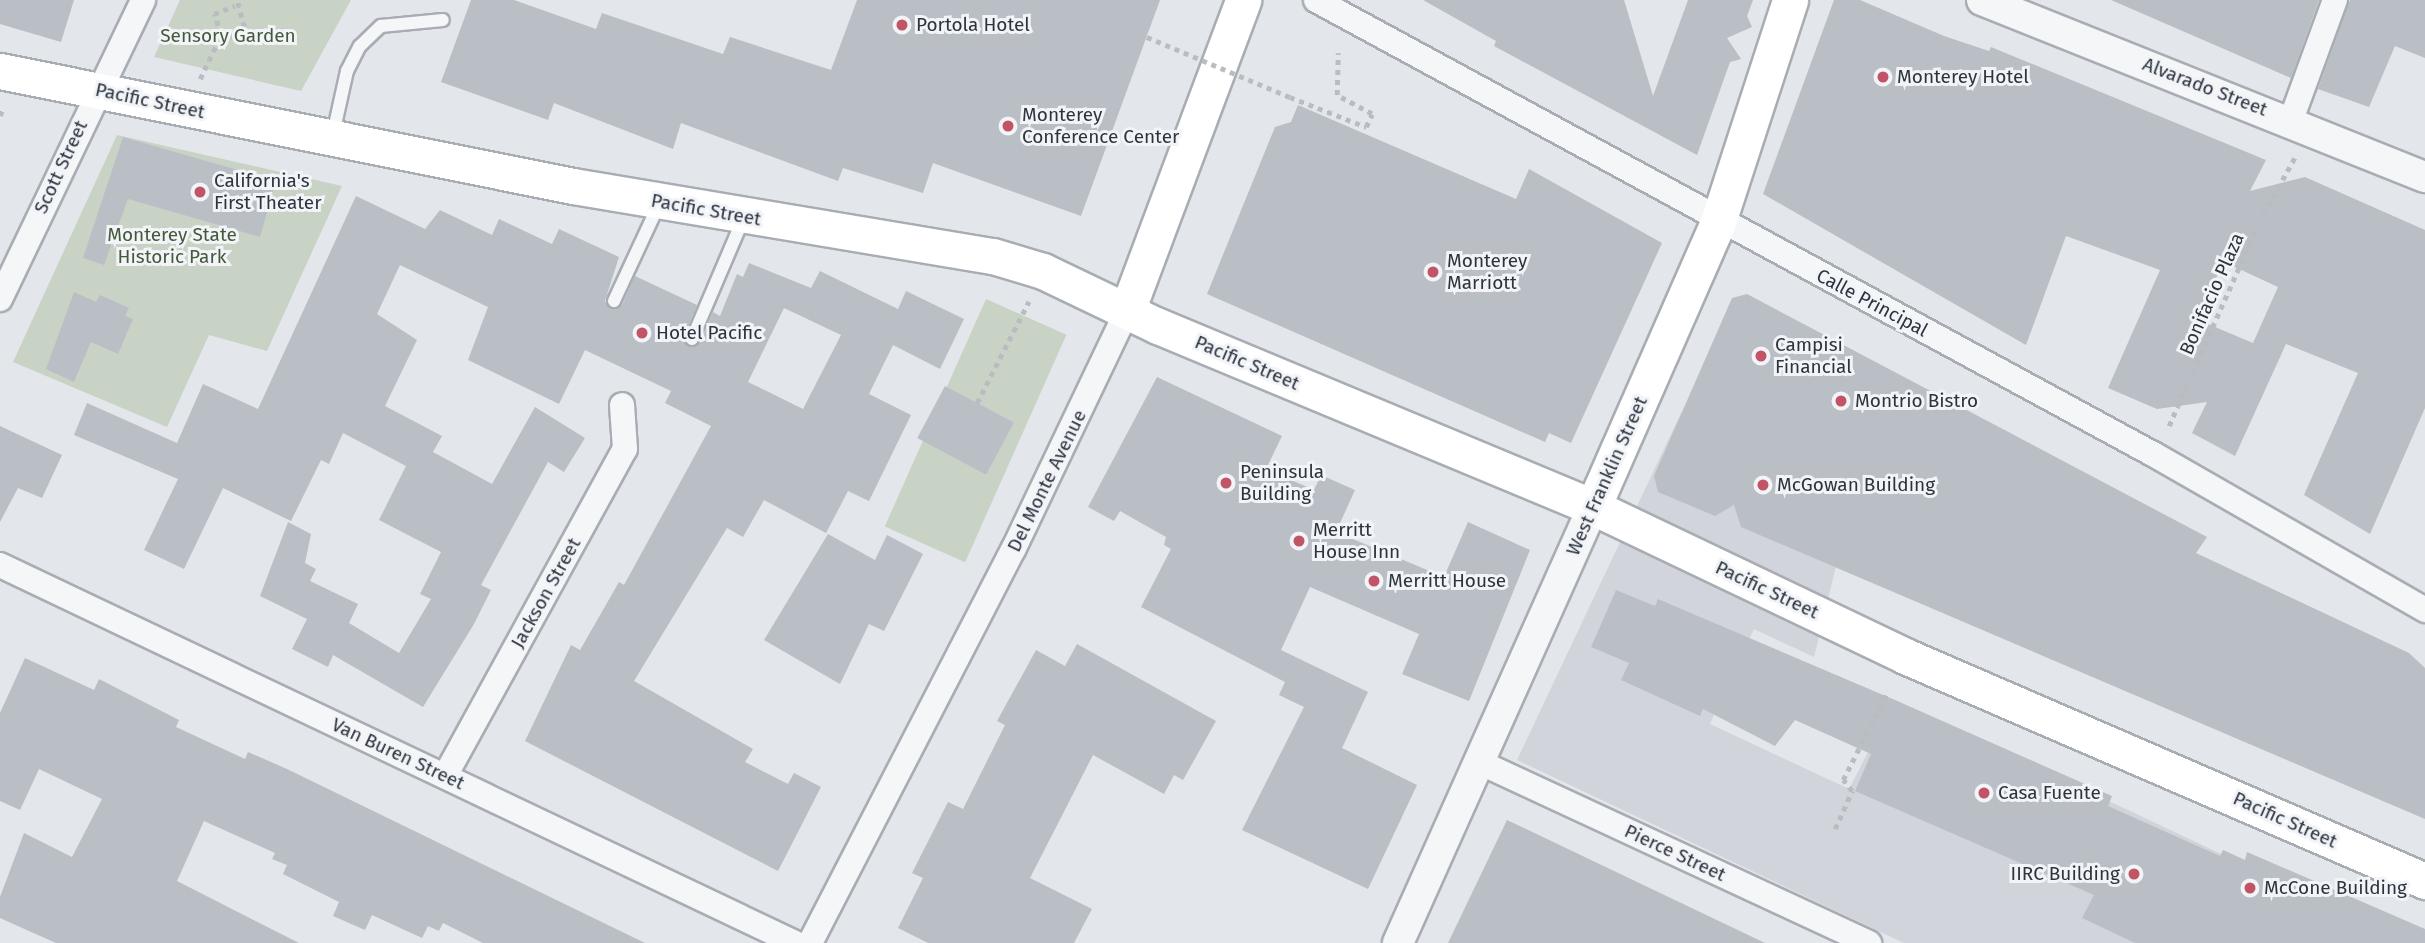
<!DOCTYPE html>
<html>
<head>
<meta charset="utf-8">
<style>
	body { margin:0 }
	#map { position:relative; width:2425px; height:943px; overflow:hidden; background:#e3e6ea; font-family:"Fira Sans",sans-serif }
	div>[style] { position:absolute }
	.built>* { inset:0; background:#d1d5db }
	.green>* { inset:0; background:#c9d3c5; transform-origin:0 0 }
	.building>* { inset:0; background:#babfc6; transform-origin:0 0 }
	.path>* { height:4.5px; margin-top:-2.25px; transform-origin:0; background:repeating-linear-gradient(90deg,#b9bcc1 0 5px,transparent 0 10px) }
	.roads { filter:drop-shadow(2px 0 #a8adb4) drop-shadow(-2px 0 #a8adb4) drop-shadow(0 2px #a8adb4) drop-shadow(0 -2px #a8adb4) }
	.service>* { height:12px; margin:-6px; padding:0 6px; transform-origin:6px; border-radius:6px; background:#f5f6f8 }
	.minor>* { height:24px; margin:-12px; padding:0 12px; transform-origin:12px; border-radius:12px; background:#f5f6f8 }
	.tertiary>* { height:30px; margin:-15px; padding:0 15px; transform-origin:15px; border-radius:15px; background:#f5f6f8 }
	.secondary>* { height:35px; margin:-17.5px; padding:0 17.5px; transform-origin:17.5px; border-radius:17.5px; background:#fff }
	.path-bridge>* { height:4.5px; margin-top:-2.25px; transform-origin:0; background:repeating-linear-gradient(90deg,#b9bcc1 0 5px,transparent 0 10px) }
	.dots>* { width:19px; height:19px; translate:-50% -50%; box-sizing:border-box; border:4px solid #f2f4f7; border-radius:50% }
	span { translate:-50% -50%; white-space:nowrap; text-align:center; line-height:1.15; -webkit-text-stroke:6px #f2f4f7; paint-order:stroke }
	.poi-label { font-size:19px; color:#2c3440 }
	.left { translate:0 -50%; text-align:left }
	.right { translate:-100% -50%; text-align:right }
	.park-label { font-size:19px; color:#425a3b }
	.street-label { font-size:19px; color:#2c3440 }
</style>
</head>
<body>
<div id="map">
	<div class="built">
		<div style="clip-path:polygon(1681px 413px,1745px 443px,1836px 566px,1814px 657px,1754px 629px,1710px 724px,1849px 789px,1895px 700px,2410px 943px,1904px 943px,1517px 760px)"></div>
	</div>
	<div class="green">
		<div style="clip-path:polygon(180px 0,351px 0,301px 91px,154px 57px)"></div>
		<div style="clip-path:polygon(117px 135px,342px 186px,267px 351px,209px 335px,167px 427px,13px 362px)"></div>
		<div style="left:986px;top:299px;width:88px;height:249px;rotate:24deg"></div>
	</div>
	<div class="building">
		<div style="clip-path:polygon(0 0,74px 0,61px 42px,0 24px)"></div>
		<div style="clip-path:polygon(471px 0,514px 0,596px 29px,602px 13px,723px 54px,730px 37px,831px 70px,857px 0,1160px 0,1081px 216px,933px 163px,923px 193px,843px 168px,838px 181px,681px 123px,673px 149px,554px 103px,548px 120px,441px 82px)"></div>
		<div style="clip-path:polygon(1423px 0,1624px 0,1653px 96px,1688px 0,1753px 0,1747px 16px,1752px 27px,1727px 38px,1741px 59px,1730px 62px,1697px 155px,1494px 46px,1496px 41px)"></div>
		<div style="clip-path:polygon(evenodd,1834px 0,1860px 0,1944px 36px,1989px 51px,1991px 47px,2266px 160px,2250px 191px,2305px 177px,2425px 230px,2425px 408px,2370px 534px,2304px 495px,2358px 373px,2286px 344px,2235px 456px,2192px 433px,2207px 402px,2157px 409px,2108px 388px,2160px 270px,2066px 236px,2026px 345px,1763px 194px,1834px 0,2224px 262px,2278px 287px,2253px 343px,2196px 319px,2224px 262px)"></div>
		<div style="clip-path:polygon(2111px 0,2319px 0,2291px 78px)"></div>
		<div style="clip-path:polygon(2350px 0,2425px 0,2425px 58px,2395px 46px,2369px 107px,2318px 89px)"></div>
		<div style="clip-path:polygon(1298px 105px,1516px 199px,1529px 169px,1662px 243px,1571px 443px,1549px 433px,1545px 442px,1207px 294px,1275px 127px,1291px 122px)"></div>
		<div style="clip-path:polygon(123px 137px,276px 181px,260px 237px,128px 199px,104px 265px,83px 258px)"></div>
		<div style="clip-path:polygon(evenodd,356px 196px,425px 229px,440px 210px,492px 235px,499px 219px,552px 244px,559px 229px,619px 257px,605px 301px,610px 309px,622px 305px,635px 276px,697px 305px,684px 336px,689px 347px,700px 343px,713px 312px,720px 316px,737px 274px,743px 277px,749px 263px,811px 288px,820px 271px,898px 309px,906px 291px,964px 319px,940px 369px,893px 345px,869px 394px,911px 415px,869px 501px,848px 491px,826px 533px,764px 500px,743px 537px,727px 528px,634px 681px,753px 749px,745px 762px,788px 784px,794px 773px,821px 787px,778px 871px,525px 741px,571px 645px,580px 650px,619px 582px,624px 585px,711px 426px,665px 403px,671px 391px,585px 350px,559px 404px,468px 360px,488px 307px,400px 265px,377px 314px,417px 340px,385px 406px,442px 436px,433px 452px,492px 484px,535px 407px,585px 438px,564px 472px,548px 462px,481px 585px,491px 590px,474px 624px,423px 707px,333px 655px,328px 667px,292px 649px,307px 619px,260px 596px,288px 522px,311px 534px,305px 563px,316px 569px,310px 581px,358px 604px,349px 623px,399px 653px,431px 599px,420px 594px,441px 552px,379px 520px,406px 466px,343px 433px,329px 464px,321px 460px,291px 521px,223px 488px,184px 569px,144px 550px,178px 479px,74px 435px,87px 403px,177px 443px,203px 384px,258px 409px,356px 196px,784px 308px,841px 335px,803px 409px,748px 382px,784px 308px)"></div>
		<div style="clip-path:polygon(74px 292px,96px 302px,100px 295px,129px 308px,125px 316px,133px 319px,118px 354px,91px 342px,74px 382px,46px 369px)"></div>
		<div style="clip-path:polygon(1747px 294px,2207px 537px,2196px 553px,2409px 653px,2425px 668px,2425px 819px,1741px 527px,1734px 505px,1715px 516px,1658px 492px,1654px 476px,1732px 298px)"></div>
		<div style="clip-path:polygon(1157px 377px,1282px 436px,1266px 469px,1314px 490px,1321px 475px,1355px 490px,1336px 532px,1444px 577px,1468px 522px,1530px 550px,1469px 701px,1402px 674px,1419px 634px,1310px 587px,1281px 650px,1368px 692px,1342px 748px,1417px 785px,1368px 889px,1242px 830px,1304px 707px,1279px 695px,1285px 682px,1141px 607px,1171px 549px,1164px 545px,1166px 537px,1120px 511px,1114px 521px,1088px 507px)"></div>
		<div style="left:945px;top:386px;width:78px;height:59px;rotate:28deg"></div>
		<div style="clip-path:polygon(0 426px,62px 455px,42px 498px,18px 488px,0 522px)"></div>
		<div style="clip-path:polygon(828px 534px,875px 560px,887px 535px,923px 554px,884px 631px,869px 624px,840px 684px,764px 640px)"></div>
		<div style="clip-path:polygon(1616px 590px,1655px 606px,1658px 599px,1895px 700px,2112px 796px,2108px 806px,2220px 856px,2223px 850px,2245px 860px,2247px 852px,2425px 929px,2425px 943px,2135px 943px,2082px 918px,2094px 895px,1855px 791px,1871px 754px,1795px 720px,1775px 746px,1703px 709px,1700px 716px,1621px 680px,1629px 663px,1591px 647px)"></div>
		<div style="clip-path:polygon(1077px 644px,1216px 721px,1183px 780px,1174px 775px,1164px 794px,1093px 755px,1030px 878px,1092px 909px,1074px 943px,928px 943px,898px 928px,923px 878px,912px 873px,948px 802px,963px 809px,1005px 725px,997px 721px,1036px 650px,1065px 666px)"></div>
		<div style="clip-path:polygon(25px 658px,94px 690px,99px 679px,179px 720px,176px 727px,245px 759px,248px 752px,287px 769px,645px 943px,483px 943px,443px 923px,439px 931px,428px 926px,422px 938px,372px 915px,365px 930px,333px 916px,339px 902px,283px 874px,287px 865px,272px 859px,275px 853px,204px 821px,177px 881px,299px 943px,56px 943px,29px 931px,0 918px,0 897px,24px 833px,72px 857px,102px 799px,39px 769px,20px 810px,0 801px,0 713px)"></div>
		<div style="clip-path:polygon(1507px 820px,1765px 943px,1448px 943px)"></div>
	</div>
	<div class="path">
		<div style="left:221px;top:35px;width:22px;rotate:-108deg"></div>
		<div style="left:214px;top:14px;width:22px;rotate:-22deg"></div>
		<div style="left:200px;top:79px;width:49px;rotate:-64.5deg"></div>
		<div style="left:221px;top:35px;width:11px;rotate:10deg"></div>
		<div style="left:232px;top:37px;width:16px;rotate:-40deg"></div>
		<div style="left:244px;top:27px;width:28px;rotate:-105deg"></div>
		<div style="left:1290px;top:97px;width:82px;rotate:21.5deg"></div>
		<div style="left:1366px;top:127px;width:14px;rotate:-65deg"></div>
		<div style="left:1372px;top:114px;width:40px;rotate:-152deg"></div>
		<div style="left:1337px;top:95px;width:42px;rotate:-88.6deg"></div>
		<div style="left:0;top:116px;width:6px;rotate:-72deg"></div>
		<div style="left:2263px;top:215px;width:66px;rotate:-61.1deg"></div>
		<div style="left:2192px;top:373px;width:160px;rotate:-66deg"></div>
		<div style="left:977px;top:403px;width:114px;rotate:-63deg"></div>
		<div style="left:2169px;top:426px;width:46px;rotate:-66.8deg"></div>
		<div style="left:1835px;top:829px;width:42px;rotate:-65.9deg"></div>
		<div style="left:1852px;top:791px;width:14px;rotate:-129deg"></div>
		<div style="left:1843px;top:780px;width:100px;rotate:-63.2deg"></div>
	</div>
	<div class="roads">
		<div class="service">
			<div style="left:333px;top:134px;width:65px;rotate:-77.5deg"></div>
			<div style="left:347px;top:71px;width:28px;rotate:-63deg"></div>
			<div style="left:360px;top:46px;width:29px;rotate:-44deg"></div>
			<div style="left:381px;top:26px;width:62px;rotate:-5.5deg"></div>
			<div style="left:614px;top:301px;width:109px;rotate:-65.1deg"></div>
			<div style="left:692px;top:339px;width:133px;rotate:-66.9deg"></div>
		</div>
		<div class="minor">
			<div style="left:1316px;top:0;width:952px;rotate:28.48deg"></div>
			<div style="left:2153px;top:454px;width:314px;rotate:29.8deg"></div>
			<div style="left:2291px;top:120px;width:128px;rotate:-69.9deg"></div>
			<div style="left:0;top:299px;width:331px;rotate:-64.4deg"></div>
			<div style="left:0;top:565px;width:880px;rotate:25.43deg"></div>
			<div style="left:1481px;top:763px;width:428px;rotate:24.9deg"></div>
			<div style="left:445px;top:776px;width:373px;rotate:-61.2deg"></div>
			<div style="left:625px;top:449px;width:44px;rotate:-93.9deg"></div>
			<div style="left:810px;top:943px;width:445px;rotate:-62.7deg"></div>
			<div style="left:1014px;top:548px;width:263px;rotate:-64.5deg"></div>
		</div>
		<div class="tertiary">
			<div style="left:1982px;top:0;width:477px;rotate:21.8deg"></div>
			<div style="left:1398px;top:943px;width:478px;rotate:-65.9deg"></div>
		</div>
		<div class="secondary">
			<div style="left:0;top:71px;width:584px;rotate:11.35deg"></div>
			<div style="left:573px;top:186px;width:426px;rotate:9.5deg"></div>
			<div style="left:993px;top:256px;width:52px;rotate:16.7deg"></div>
			<div style="left:1043px;top:271px;width:127px;rotate:25.6deg"></div>
			<div style="left:1158px;top:326px;width:471px;rotate:22.6deg"></div>
			<div style="left:1593px;top:507px;width:346px;rotate:25.5deg"></div>
			<div style="left:1905px;top:656px;width:567px;rotate:23.4deg"></div>
			<div style="left:1127px;top:311px;width:332px;rotate:-69.5deg"></div>
			<div style="left:1593px;top:507px;width:311px;rotate:-66.3deg"></div>
			<div style="left:1718px;top:222px;width:233px;rotate:-72deg"></div>
		</div>
	</div>
	<div class="path-bridge">
		<div style="left:1147px;top:37px;width:155px;rotate:22.8deg"></div>
	</div>
	<div class="dots">
		<div style="left:902px;top:25px;background:#c15567"></div>
		<div style="left:1883px;top:77px;background:#c15567"></div>
		<div style="left:1008px;top:126px;background:#c15567"></div>
		<div style="left:200px;top:192px;background:#c15567"></div>
		<div style="left:1433px;top:272px;background:#c15567"></div>
		<div style="left:642px;top:333px;background:#c15567"></div>
		<div style="left:1761px;top:356px;background:#c15567"></div>
		<div style="left:1841px;top:401px;background:#c15567"></div>
		<div style="left:1226px;top:483px;background:#c15567"></div>
		<div style="left:1763px;top:485px;background:#c15567"></div>
		<div style="left:1299px;top:541px;background:#c15567"></div>
		<div style="left:1374px;top:581px;background:#c15567"></div>
		<div style="left:1984px;top:793px;background:#c15567"></div>
		<div style="left:2134px;top:874px;background:#c15567"></div>
		<div style="left:2250px;top:888px;background:#c15567"></div>
	</div>
	<div class="poi-label">
		<span class="left" style="left:916px;top:25px">Portola Hotel</span>
		<span class="left" style="left:1897px;top:77px">Monterey Hotel</span>
		<span class="left" style="left:1022px;top:126px">Monterey<br>Conference Center</span>
		<span class="left" style="left:214px;top:192px">California's<br>First Theater</span>
		<span class="left" style="left:1447px;top:272px">Monterey<br>Marriott</span>
		<span class="left" style="left:656px;top:333px">Hotel Pacific</span>
		<span class="left" style="left:1775px;top:356px">Campisi<br>Financial</span>
		<span class="left" style="left:1855px;top:401px">Montrio Bistro</span>
		<span class="left" style="left:1240px;top:483px">Peninsula<br>Building</span>
		<span class="left" style="left:1777px;top:485px">McGowan Building</span>
		<span class="left" style="left:1313px;top:541px">Merritt<br>House Inn</span>
		<span class="left" style="left:1388px;top:581px">Merritt House</span>
		<span class="left" style="left:1998px;top:793px">Casa Fuente</span>
		<span class="right" style="left:2120px;top:874px">IIRC Building</span>
		<span class="left" style="left:2264px;top:888px">McCone Building</span>
	</div>
	<div class="park-label">
		<span style="left:228px;top:36px">Sensory Garden</span>
		<span style="left:172px;top:246px">Monterey State<br>Historic Park</span>
	</div>
	<div class="street-label">
		<span style="left:2205px;top:87px;rotate:21deg">Alvarado Street</span>
		<span style="left:150px;top:101px;rotate:12deg">Pacific Street</span>
		<span style="left:61px;top:167px;rotate:-65deg">Scott Street</span>
		<span style="left:706px;top:210px;rotate:10deg">Pacific Street</span>
		<span style="left:2212px;top:294px;rotate:-66deg">Bonifacio Plaza</span>
		<span style="left:1872px;top:303px;rotate:28deg">Calle Principal</span>
		<span style="left:1247px;top:363px;rotate:23deg">Pacific Street</span>
		<span style="left:1607px;top:476px;rotate:-66deg">West Franklin Street</span>
		<span style="left:1047px;top:481px;rotate:-64deg">Del Monte Avenue</span>
		<span style="left:1767px;top:590px;rotate:25deg">Pacific Street</span>
		<span style="left:546px;top:593px;rotate:-61deg">Jackson Street</span>
		<span style="left:398px;top:754px;rotate:25deg">Van Buren Street</span>
		<span style="left:2285px;top:820px;rotate:24deg">Pacific Street</span>
		<span style="left:1675px;top:853px;rotate:25deg">Pierce Street</span>
	</div>
</div>
</body>
</html>
